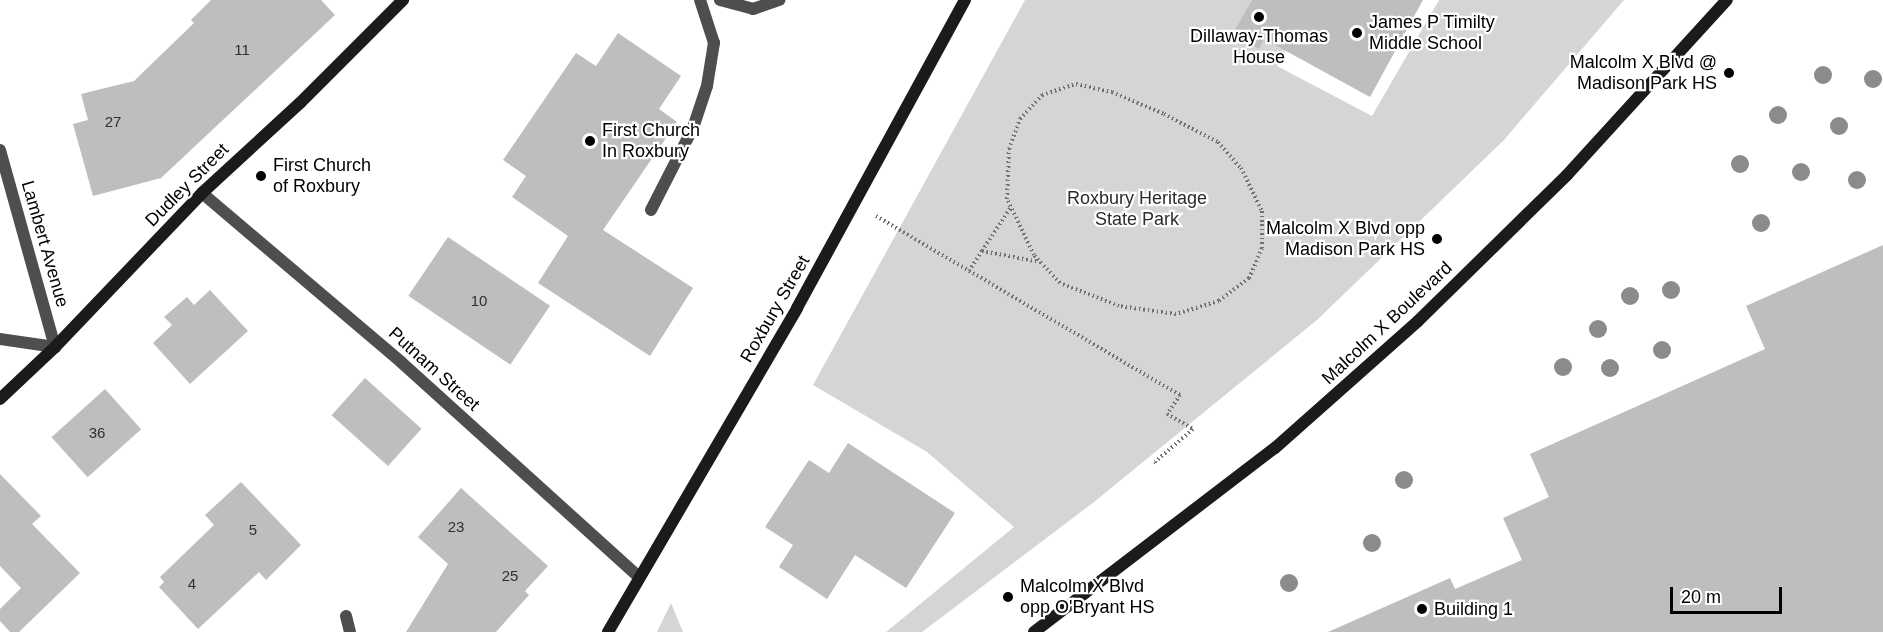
<!DOCTYPE html>
<html>
<head>
<meta charset="utf-8">
<style>
	body { margin:0 }
	#map { position:relative; width:1883px; height:632px; overflow:hidden; background:#fff; font-family:Arial,sans-serif }
	div>[style] { position:absolute }
	.green>* { inset:0; background:#d5d5d5 }
	.building>* { inset:0; background:#bebebe; transform-origin:0 0 }
	.path>* { height:4px; margin-top:-2px; transform-origin:0; background:repeating-linear-gradient(90deg,#707070 0 1.5px,transparent 0 4.5px) }
	.lane>* { height:12px; margin:-6px; padding:0 6px; transform-origin:6px; border-radius:6px; background:#4e4e4e }
	.street>* { height:12px; margin:-6px; padding:0 6px; transform-origin:6px; border-radius:6px; background:#4e4e4e }
	.secondary>* { height:12px; margin:-6px; padding:0 6px; transform-origin:6px; border-radius:6px; background:#1b1b1b }
	.trees>* { width:18px; height:18px; margin:-9px; border-radius:50%; background:#8b8b8b }
	.dots>* { width:16px; height:16px; translate:-50% -50%; box-sizing:border-box; border:3px solid #fff; border-radius:50% }
	span { translate:-50% -50%; white-space:nowrap; text-align:center; line-height:1.15; -webkit-text-stroke:4.5px #fff; paint-order:stroke }
	.number-label { font-size:15px; color:#303030 }
	.number-label span { -webkit-text-stroke-width:0 }
	.poi-label { font-size:18px; color:#000 }
	.left { translate:0 -50%; text-align:left }
	.right { translate:-100% -50%; text-align:right }
	.street-label { font-size:18px; color:#000 }
	.park-label { font-size:18px; color:#2c2c2c }
	.scale { position:absolute; left:1670px; top:587px; width:112px; height:27px; box-sizing:border-box; border:3px solid #000; border-top:0; padding-left:8px; font-size:18px; line-height:21px; white-space:nowrap; color:#000; -webkit-text-stroke:4px #fff; paint-order:stroke }
</style>
</head>
<body>
<div id="map">
	<div class="green">
		<div style="clip-path:polygon(1025px 0,1311px 0,1277px 66px,1372px 116px,1439px 0,1624px 0,1503px 141px,1317px 320px,1094px 502px,922px 632px,886px 632px,1014px 527px,927px 452px,813px 385px)"></div>
		<div style="clip-path:polygon(671px 603px,683px 632px,657px 632px)"></div>
	</div>
	<div class="building">
		<div style="clip-path:polygon(211px 0,321px 0,335px 15px,161px 178px,93px 196px,73px 124px,88px 120px,81px 94px,134px 81px,194px 23px,191px 20px)"></div>
		<div style="clip-path:polygon(1252px 0,1423px 0,1370px 97px,1264px 39px,1259px 49px,1232px 35px)"></div>
		<div style="clip-path:polygon(618px 33px,681px 76px,659px 109px,677px 122px,603px 230px,693px 288px,650px 356px,538px 283px,568px 236px,512px 197px,526px 176px,503px 160px,576px 53px,596px 66px)"></div>
		<div style="left:448px;top:237px;width:123px;height:71px;rotate:34deg"></div>
		<div style="clip-path:polygon(1883px 245px,1883px 632px,1328px 632px,1450px 578px,1455px 589px,1522px 560px,1503px 518px,1549px 497px,1530px 454px,1765px 349px,1746px 306px)"></div>
		<div style="clip-path:polygon(210px 290px,248px 331px,190px 384px,153px 343px,172px 325px,164px 317px,187px 297px,194px 305px)"></div>
		<div style="left:365px;top:378px;width:76px;height:50px;rotate:42deg"></div>
		<div style="left:105px;top:389px;width:54px;height:72px;rotate:48deg"></div>
		<div style="clip-path:polygon(848px 443px,955px 513px,906px 588px,855px 555px,827px 599px,779px 567px,793px 545px,765px 527px,809px 460px,829px 473px)"></div>
		<div style="clip-path:polygon(0 474px,41px 516px,32px 524px,80px 573px,19px 632px,10px 632px,0 621px,0 609px,21px 588px,0 566px)"></div>
		<div style="clip-path:polygon(241px 482px,301px 545px,266px 580px,259px 572px,198px 629px,159px 587px,164px 582px,160px 577px,214px 525px,205px 515px)"></div>
		<div style="clip-path:polygon(461px 488px,548px 566px,525px 591px,529px 595px,496px 632px,406px 632px,448px 564px,418px 537px)"></div>
	</div>
	<div class="path">
		<div style="left:1076px;top:84px;width:37px;rotate:13deg"></div>
		<div style="left:1112px;top:92px;width:56px;rotate:22.9deg"></div>
		<div style="left:1164px;top:114px;width:61px;rotate:27.4deg"></div>
		<div style="left:1218px;top:142px;width:35px;rotate:49deg"></div>
		<div style="left:1241px;top:168px;width:48px;rotate:64deg"></div>
		<div style="left:1262px;top:211px;width:37px;rotate:90deg"></div>
		<div style="left:1262px;top:248px;width:33px;rotate:113deg"></div>
		<div style="left:1249px;top:278px;width:38px;rotate:143deg"></div>
		<div style="left:1219px;top:301px;width:45px;rotate:163.2deg"></div>
		<div style="left:1176px;top:314px;width:58px;rotate:-172deg"></div>
		<div style="left:1119px;top:306px;width:63px;rotate:-158.7deg"></div>
		<div style="left:1060px;top:283px;width:38px;rotate:-133deg"></div>
		<div style="left:1034px;top:255px;width:62px;rotate:-115.7deg"></div>
		<div style="left:1007px;top:199px;width:50px;rotate:-87.7deg"></div>
		<div style="left:1009px;top:149px;width:32px;rotate:-70deg"></div>
		<div style="left:1020px;top:119px;width:33px;rotate:-47deg"></div>
		<div style="left:1042px;top:95px;width:36px;rotate:-18deg"></div>
		<div style="left:876px;top:216px;width:353px;rotate:30.5deg"></div>
		<div style="left:1180px;top:395px;width:23px;rotate:124deg"></div>
		<div style="left:1167px;top:414px;width:30px;rotate:30deg"></div>
		<div style="left:1193px;top:429px;width:50px;rotate:139deg"></div>
		<div style="left:1155px;top:462px;width:4px;rotate:56deg"></div>
		<div style="left:982px;top:251px;width:53px;rotate:-56.6deg"></div>
		<div style="left:969px;top:271px;width:24px;rotate:-57deg"></div>
		<div style="left:982px;top:251px;width:59px;rotate:10.7deg"></div>
	</div>
	<div class="lane">
		<div style="left:720px;top:0;width:34px;rotate:15deg"></div>
		<div style="left:753px;top:9px;width:28px;rotate:-19deg"></div>
		<div style="left:651px;top:210px;width:92px;rotate:-62.9deg"></div>
		<div style="left:693px;top:128px;width:44px;rotate:-71.6deg"></div>
		<div style="left:707px;top:86px;width:44px;rotate:-80.8deg"></div>
		<div style="left:714px;top:43px;width:45px;rotate:-108deg"></div>
	</div>
	<div class="street">
		<div style="left:0;top:150px;width:205px;rotate:74.4deg"></div>
		<div style="left:55px;top:347px;width:56px;rotate:-171.7deg"></div>
		<div style="left:202px;top:193px;width:261px;rotate:40.3deg"></div>
		<div style="left:401px;top:362px;width:321px;rotate:42.1deg"></div>
		<div style="left:346px;top:616px;width:16px;rotate:76deg"></div>
	</div>
	<div class="secondary">
		<div style="left:0;top:399px;width:76px;rotate:-43.4deg"></div>
		<div style="left:55px;top:347px;width:213px;rotate:-46.3deg"></div>
		<div style="left:202px;top:193px;width:133px;rotate:-42.6deg"></div>
		<div style="left:300px;top:103px;width:146px;rotate:-45deg"></div>
		<div style="left:608px;top:632px;width:375px;rotate:-59.7deg"></div>
		<div style="left:797px;top:308px;width:351px;rotate:-61.4deg"></div>
		<div style="left:1034px;top:632px;width:303px;rotate:-37.4deg"></div>
		<div style="left:1275px;top:448px;width:191px;rotate:-41.6deg"></div>
		<div style="left:1418px;top:321px;width:209px;rotate:-44.4deg"></div>
		<div style="left:1567px;top:175px;width:237px;rotate:-47.6deg"></div>
	</div>
	<div class="trees">
		<div style="left:1823px;top:75px"></div>
		<div style="left:1873px;top:79px"></div>
		<div style="left:1778px;top:115px"></div>
		<div style="left:1839px;top:126px"></div>
		<div style="left:1740px;top:164px"></div>
		<div style="left:1801px;top:172px"></div>
		<div style="left:1857px;top:180px"></div>
		<div style="left:1761px;top:223px"></div>
		<div style="left:1671px;top:290px"></div>
		<div style="left:1630px;top:296px"></div>
		<div style="left:1598px;top:329px"></div>
		<div style="left:1662px;top:350px"></div>
		<div style="left:1563px;top:367px"></div>
		<div style="left:1610px;top:368px"></div>
		<div style="left:1404px;top:480px"></div>
		<div style="left:1372px;top:543px"></div>
		<div style="left:1289px;top:583px"></div>
	</div>
	<div class="dots">
		<div style="left:1259px;top:17px;background:#000"></div>
		<div style="left:1357px;top:33px;background:#000"></div>
		<div style="left:1729px;top:73px;background:#000"></div>
		<div style="left:590px;top:141px;background:#000"></div>
		<div style="left:261px;top:176px;background:#000"></div>
		<div style="left:1437px;top:239px;background:#000"></div>
		<div style="left:1008px;top:597px;background:#000"></div>
		<div style="left:1422px;top:609px;background:#000"></div>
	</div>
	<div class="number-label">
		<span style="left:242px;top:50px">11</span>
		<span style="left:113px;top:122px">27</span>
		<span style="left:479px;top:301px">10</span>
		<span style="left:97px;top:433px">36</span>
		<span style="left:456px;top:527px">23</span>
		<span style="left:253px;top:530px">5</span>
		<span style="left:510px;top:576px">25</span>
		<span style="left:192px;top:584px">4</span>
	</div>
	<div class="poi-label">
		<span class="left" style="left:1369px;top:33px">James P Timilty<br>Middle School</span>
		<span style="left:1259px;top:47px">Dillaway-Thomas<br>House</span>
		<span class="right" style="left:1717px;top:73px">Malcolm X Blvd @<br>Madison Park HS</span>
		<span class="left" style="left:602px;top:141px">First Church<br>In Roxbury</span>
		<span class="left" style="left:273px;top:176px">First Church<br>of Roxbury</span>
		<span class="right" style="left:1425px;top:239px">Malcolm X Blvd opp<br>Madison Park HS</span>
		<span class="left" style="left:1020px;top:597px">Malcolm X Blvd<br>opp O'Bryant HS</span>
		<span class="left" style="left:1434px;top:609px">Building 1</span>
	</div>
	<div class="street-label">
		<span style="left:187px;top:185px;rotate:-45deg">Dudley Street</span>
		<span style="left:45px;top:244px;rotate:74deg">Lambert Avenue</span>
		<span style="left:775px;top:309px;rotate:-60deg">Roxbury Street</span>
		<span style="left:1387px;top:323px;rotate:-43deg">Malcolm X Boulevard</span>
		<span style="left:434px;top:369px;rotate:42deg">Putnam Street</span>
	</div>
	<div class="park-label">
		<span style="left:1137px;top:209px">Roxbury Heritage<br>State Park</span>
	</div>
	<div class="scale">20 m</div>
</div>
</body>
</html>
